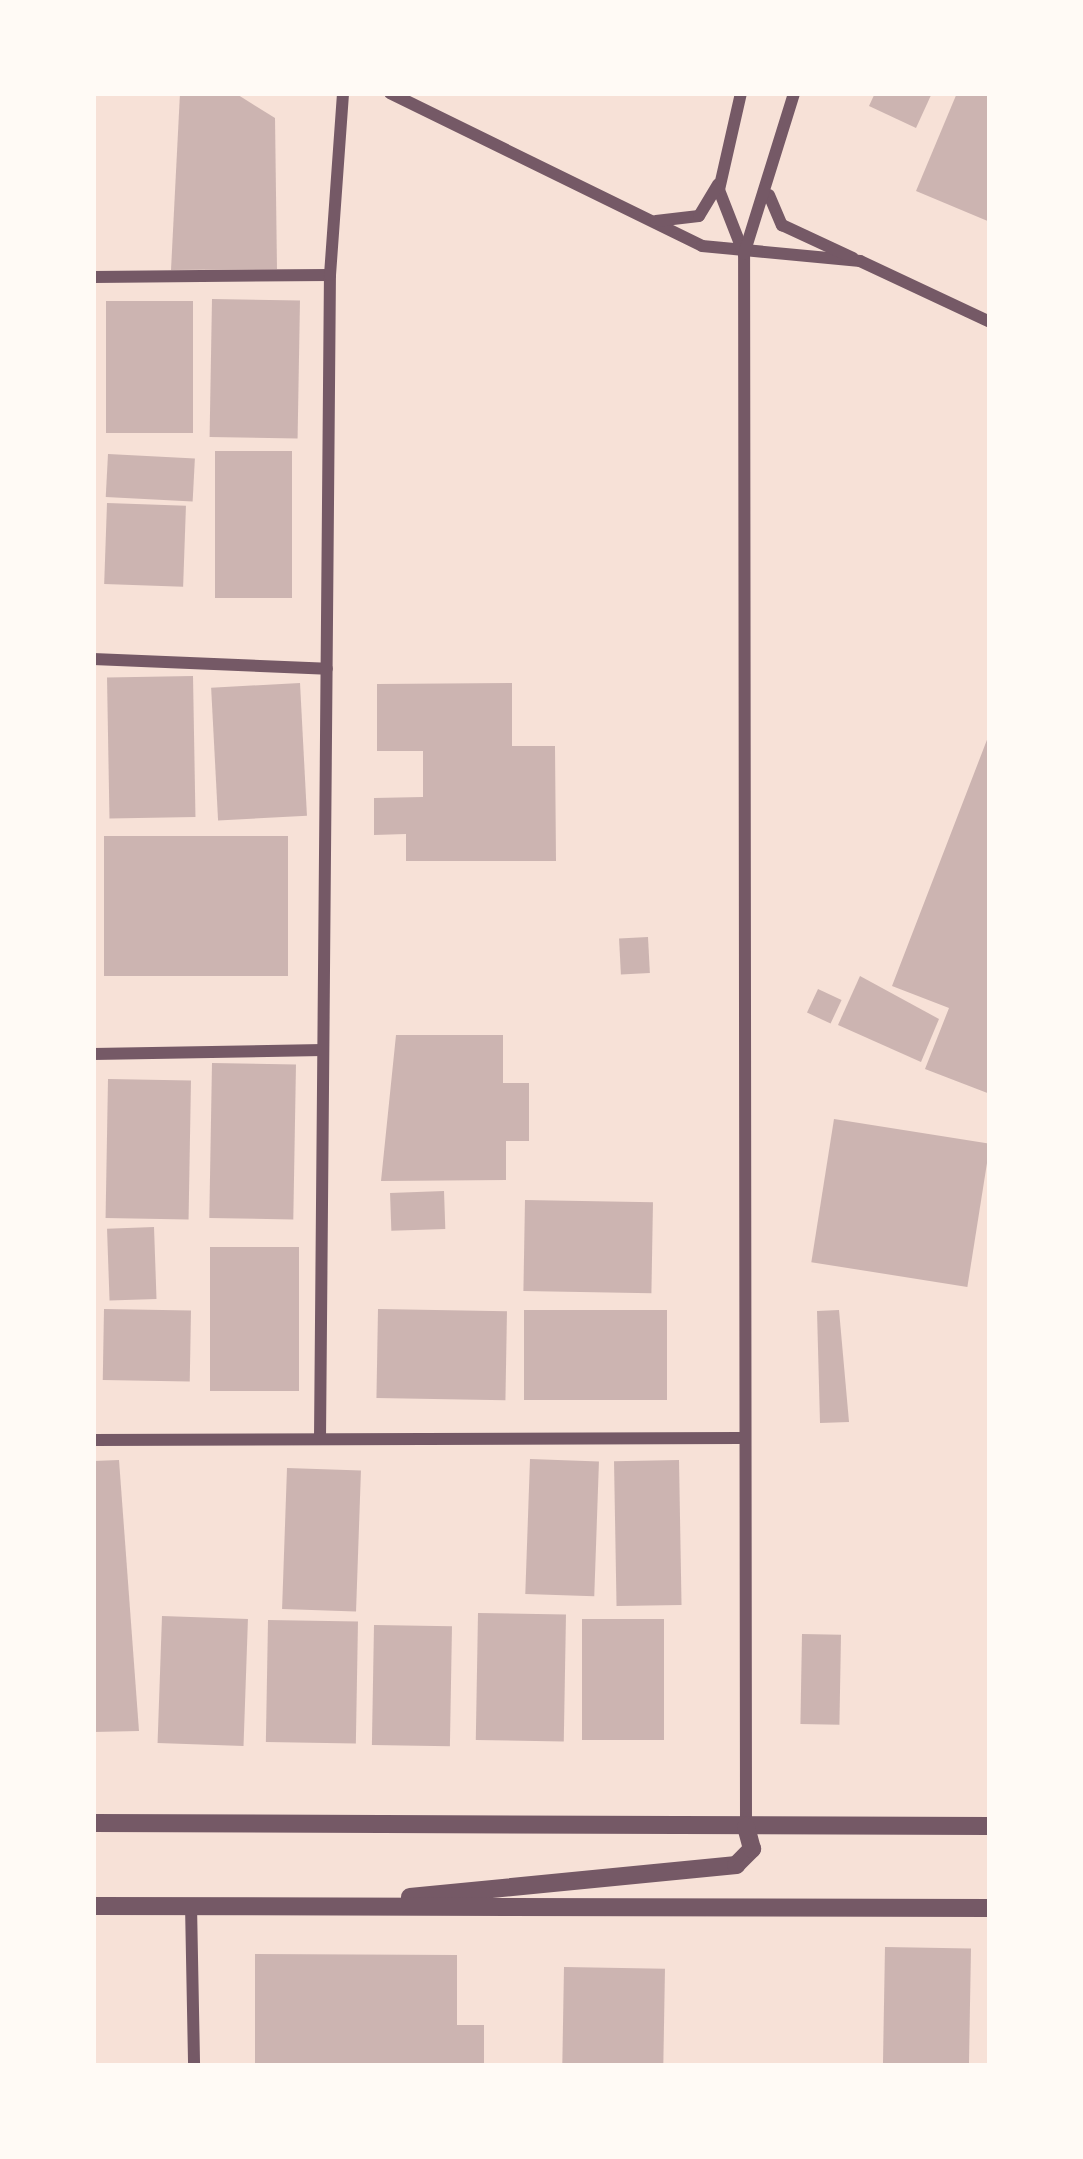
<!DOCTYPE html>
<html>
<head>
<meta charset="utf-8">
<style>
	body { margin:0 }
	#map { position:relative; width:1083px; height:2159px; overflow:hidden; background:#f7e1d7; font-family:Ubuntu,sans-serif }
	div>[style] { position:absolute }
	.building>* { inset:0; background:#ccb4b1; transform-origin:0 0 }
	.minor>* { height:12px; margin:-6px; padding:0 6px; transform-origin:6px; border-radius:6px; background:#755966 }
	.tertiary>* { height:18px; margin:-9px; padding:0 9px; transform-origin:9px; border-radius:9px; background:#755966 }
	span { translate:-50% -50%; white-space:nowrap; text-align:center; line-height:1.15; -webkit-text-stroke:10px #fffaf5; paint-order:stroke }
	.frame { position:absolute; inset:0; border:96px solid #fffaf5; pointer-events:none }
</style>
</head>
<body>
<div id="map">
	<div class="building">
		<div style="clip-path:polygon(180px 93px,235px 93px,275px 118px,277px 269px,171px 270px)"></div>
		<div style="clip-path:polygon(875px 93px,932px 93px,916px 128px,869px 106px)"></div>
		<div style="clip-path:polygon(957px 93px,990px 93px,990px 222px,916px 191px)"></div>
		<div style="left:212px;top:299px;width:88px;height:138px;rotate:1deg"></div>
		<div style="left:193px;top:301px;width:132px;height:87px;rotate:90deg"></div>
		<div style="left:292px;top:451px;width:147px;height:77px;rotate:90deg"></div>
		<div style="left:108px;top:454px;width:87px;height:43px;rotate:3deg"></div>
		<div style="left:107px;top:503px;width:79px;height:81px;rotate:2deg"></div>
		<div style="left:193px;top:676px;width:141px;height:86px;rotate:89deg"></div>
		<div style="left:300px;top:683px;width:133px;height:89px;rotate:87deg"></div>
		<div style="clip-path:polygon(512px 683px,512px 746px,555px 746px,556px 861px,406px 861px,406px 834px,374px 835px,374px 798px,423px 797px,423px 751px,377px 751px,377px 684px)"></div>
		<div style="clip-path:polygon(990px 732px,990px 1094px,925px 1069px,949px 1008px,892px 986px)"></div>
		<div style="left:104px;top:836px;width:184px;height:140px"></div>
		<div style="left:648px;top:937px;width:36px;height:29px;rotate:87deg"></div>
		<div style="clip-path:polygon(860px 976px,939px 1019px,921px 1062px,838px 1025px)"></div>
		<div style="left:818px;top:989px;width:26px;height:26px;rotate:25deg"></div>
		<div style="clip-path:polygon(396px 1035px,503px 1035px,503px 1083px,529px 1083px,529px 1141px,506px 1141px,506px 1180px,381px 1181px)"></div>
		<div style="left:212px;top:1063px;width:84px;height:155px;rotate:1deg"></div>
		<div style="left:108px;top:1079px;width:83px;height:139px;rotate:1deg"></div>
		<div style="left:834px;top:1119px;width:158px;height:145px;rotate:9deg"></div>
		<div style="left:444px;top:1191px;width:38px;height:54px;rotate:88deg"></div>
		<div style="left:525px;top:1200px;width:128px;height:91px;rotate:1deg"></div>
		<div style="left:154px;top:1227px;width:72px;height:47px;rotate:88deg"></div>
		<div style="left:210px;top:1247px;width:89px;height:144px"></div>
		<div style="left:104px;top:1309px;width:87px;height:71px;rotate:1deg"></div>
		<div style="left:378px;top:1309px;width:129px;height:89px;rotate:1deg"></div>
		<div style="left:524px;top:1310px;width:143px;height:90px"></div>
		<div style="clip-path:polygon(839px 1310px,849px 1422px,820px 1423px,817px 1311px)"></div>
		<div style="left:530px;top:1459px;width:69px;height:135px;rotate:2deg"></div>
		<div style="clip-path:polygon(119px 1460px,139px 1731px,93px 1732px,93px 1461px)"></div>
		<div style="left:679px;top:1460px;width:145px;height:65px;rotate:89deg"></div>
		<div style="left:287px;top:1468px;width:74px;height:141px;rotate:2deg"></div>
		<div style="left:478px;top:1613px;width:88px;height:127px;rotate:1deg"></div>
		<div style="left:162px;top:1616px;width:86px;height:127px;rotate:2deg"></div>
		<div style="left:664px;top:1619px;width:121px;height:82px;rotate:90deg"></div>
		<div style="left:268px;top:1620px;width:90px;height:122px;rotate:1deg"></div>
		<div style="left:374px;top:1625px;width:78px;height:120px;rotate:1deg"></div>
		<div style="left:802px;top:1634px;width:39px;height:90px;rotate:1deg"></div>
		<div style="left:885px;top:1947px;width:86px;height:118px;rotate:1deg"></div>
		<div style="clip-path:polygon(255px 1954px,457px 1955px,457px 2025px,484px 2025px,484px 2066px,255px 2066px)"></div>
		<div style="left:564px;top:1967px;width:101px;height:99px;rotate:1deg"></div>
	</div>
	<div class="minor">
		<div style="left:390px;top:93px;width:347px;rotate:26.1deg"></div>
		<div style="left:702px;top:246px;width:159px;rotate:5.4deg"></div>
		<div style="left:860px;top:261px;width:144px;rotate:25.1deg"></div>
		<div style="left:741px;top:93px;width:99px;rotate:102.8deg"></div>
		<div style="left:719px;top:190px;width:69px;rotate:68.7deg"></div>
		<div style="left:769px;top:195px;width:33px;rotate:67deg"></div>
		<div style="left:782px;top:225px;width:78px;rotate:24.9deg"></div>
		<div style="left:656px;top:221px;width:43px;rotate:-6.6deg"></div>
		<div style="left:699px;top:216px;width:37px;rotate:-59deg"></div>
		<div style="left:93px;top:277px;width:237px;rotate:-0.5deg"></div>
		<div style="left:93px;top:659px;width:234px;rotate:2.4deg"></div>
		<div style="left:93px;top:1054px;width:230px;rotate:-1deg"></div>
		<div style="left:320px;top:1439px;width:1164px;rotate:-89.51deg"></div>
		<div style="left:330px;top:275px;width:182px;rotate:-85.9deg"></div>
		<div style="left:93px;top:1440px;width:647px;rotate:-0.18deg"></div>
		<div style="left:746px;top:1827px;width:1573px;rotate:-90.07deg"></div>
		<div style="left:744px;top:254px;width:169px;rotate:-72.7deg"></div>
		<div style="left:191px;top:1905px;width:161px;rotate:88.9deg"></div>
	</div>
	<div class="tertiary">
		<div style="left:93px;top:1823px;width:897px;rotate:0.19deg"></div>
		<div style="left:410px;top:1897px;width:328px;rotate:-5.6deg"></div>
		<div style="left:736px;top:1865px;width:23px;rotate:-45deg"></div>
		<div style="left:752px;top:1849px;width:23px;rotate:-105deg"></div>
		<div style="left:93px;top:1906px;width:897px;rotate:0.13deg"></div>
	</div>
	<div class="frame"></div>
</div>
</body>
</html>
